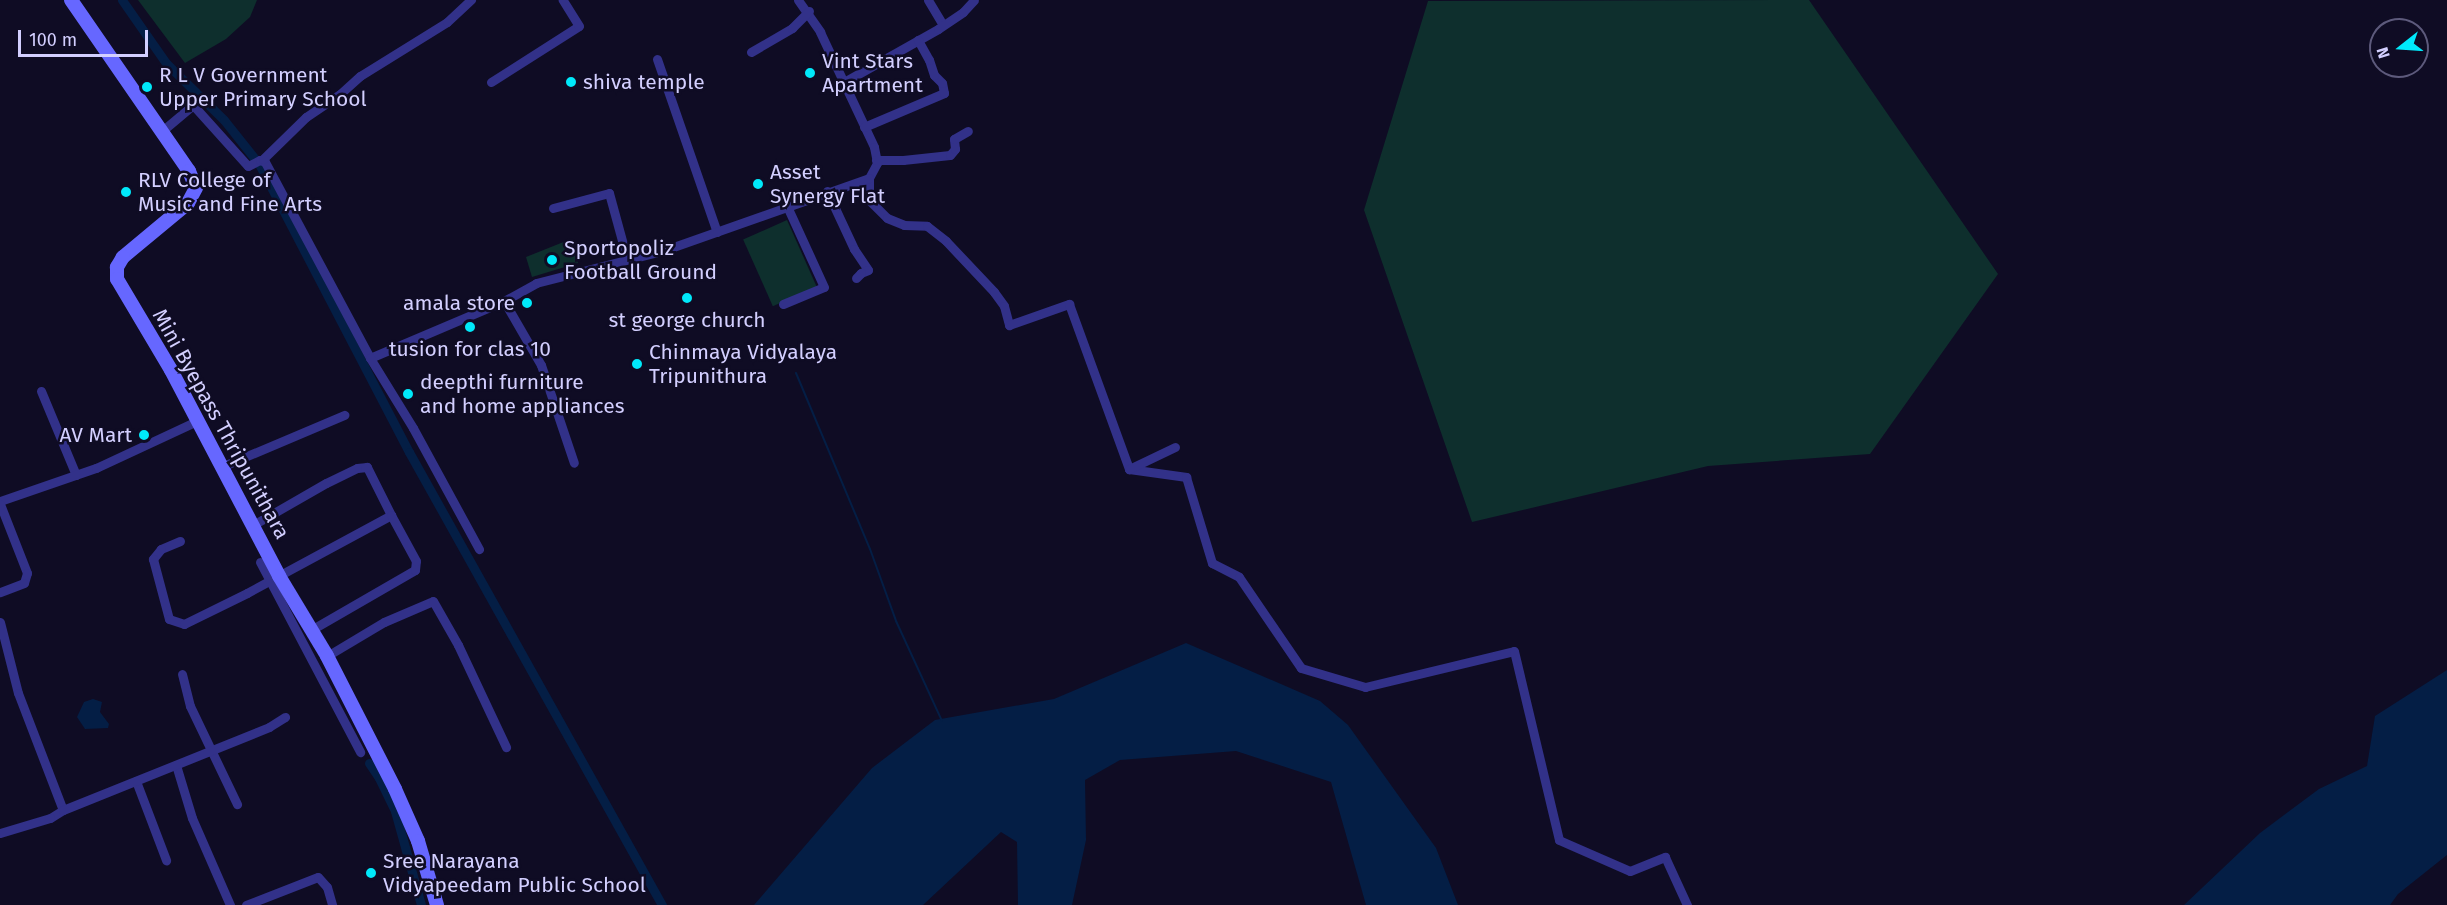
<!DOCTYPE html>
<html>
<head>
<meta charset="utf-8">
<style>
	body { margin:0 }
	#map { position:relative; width:2447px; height:905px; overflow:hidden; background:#0f0c24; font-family:"Fira Sans",sans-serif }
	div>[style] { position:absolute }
	.green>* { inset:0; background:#0e2f2d; transform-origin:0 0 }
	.water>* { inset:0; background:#041e45 }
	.stream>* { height:2px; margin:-1px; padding:0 1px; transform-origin:1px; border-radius:1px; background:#041e45 }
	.canal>* { height:9px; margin:-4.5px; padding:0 4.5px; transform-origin:4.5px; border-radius:4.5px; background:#041e45 }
	.street>* { height:9px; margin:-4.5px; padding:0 4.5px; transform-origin:4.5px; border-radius:4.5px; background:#323189 }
	.secondary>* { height:14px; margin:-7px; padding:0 7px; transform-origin:7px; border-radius:7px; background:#6667ff }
	.dots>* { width:16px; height:16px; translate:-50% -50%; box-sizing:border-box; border:3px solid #0f0c24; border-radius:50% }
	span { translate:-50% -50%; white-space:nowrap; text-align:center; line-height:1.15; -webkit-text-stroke:5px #0f0c24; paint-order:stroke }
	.poi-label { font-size:21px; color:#d3cfff }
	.left { translate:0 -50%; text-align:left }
	.right { translate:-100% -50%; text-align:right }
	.street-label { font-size:21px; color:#d3cfff }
	.north { position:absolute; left:2369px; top:18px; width:60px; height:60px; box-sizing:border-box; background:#0f0c24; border:2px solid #5d5a7c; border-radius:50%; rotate:253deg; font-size:16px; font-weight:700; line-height:24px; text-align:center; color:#d3cfff }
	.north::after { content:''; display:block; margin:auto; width:21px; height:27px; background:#00e9fa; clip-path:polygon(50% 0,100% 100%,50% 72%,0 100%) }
	.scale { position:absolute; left:18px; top:30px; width:130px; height:27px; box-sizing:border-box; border:3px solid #d3cfff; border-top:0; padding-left:8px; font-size:18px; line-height:21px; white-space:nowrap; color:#d3cfff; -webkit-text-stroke:4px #0f0c24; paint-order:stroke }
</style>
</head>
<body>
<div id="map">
	<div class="green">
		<div style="clip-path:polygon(138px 0,257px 0,250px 17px,226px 39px,185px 63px)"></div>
		<div style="clip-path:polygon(1809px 0,1998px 274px,1870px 454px,1708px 466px,1472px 522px,1364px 210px,1428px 1px)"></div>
		<div style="left:787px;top:220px;width:73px;height:48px;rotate:66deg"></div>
		<div style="clip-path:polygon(571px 239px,578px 263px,532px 277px,526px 257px)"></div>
	</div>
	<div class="water">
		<div style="clip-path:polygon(1186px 643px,1320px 701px,1348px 725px,1436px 848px,1458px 905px,1366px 905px,1331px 782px,1236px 751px,1120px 760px,1085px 780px,1086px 840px,1072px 905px,1018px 905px,1017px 842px,1001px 832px,923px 905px,754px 905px,872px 768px,935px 720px,1054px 699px)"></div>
		<div style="clip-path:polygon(2447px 670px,2447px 855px,2398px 894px,2390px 905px,2184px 905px,2260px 833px,2319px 789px,2367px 766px,2375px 716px)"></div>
		<div style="clip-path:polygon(93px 699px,102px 702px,100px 712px,109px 724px,108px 728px,85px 729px,77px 717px,84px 702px)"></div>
	</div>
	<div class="stream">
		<div style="left:796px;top:373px;width:191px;rotate:67.2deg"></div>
		<div style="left:870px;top:549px;width:77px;rotate:70.1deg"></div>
		<div style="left:896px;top:621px;width:110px;rotate:65.3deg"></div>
	</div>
	<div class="canal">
		<div style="left:122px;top:0;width:77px;rotate:55.1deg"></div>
		<div style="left:166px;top:63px;width:81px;rotate:44.5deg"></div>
		<div style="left:224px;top:120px;width:56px;rotate:51.5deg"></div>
		<div style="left:259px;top:164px;width:325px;rotate:62.5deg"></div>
		<div style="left:409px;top:452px;width:519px;rotate:60.82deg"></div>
		<div style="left:369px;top:763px;width:18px;rotate:56deg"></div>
		<div style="left:379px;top:778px;width:37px;rotate:64deg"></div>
		<div style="left:395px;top:811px;width:98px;rotate:74.5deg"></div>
	</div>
	<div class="street">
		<div style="left:798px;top:0;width:39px;rotate:55deg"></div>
		<div style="left:820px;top:32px;width:127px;rotate:64.8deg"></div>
		<div style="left:874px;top:147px;width:16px;rotate:79deg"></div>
		<div style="left:877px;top:163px;width:17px;rotate:118deg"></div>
		<div style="left:869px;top:178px;width:22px;rotate:90deg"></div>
		<div style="left:869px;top:200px;width:25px;rotate:45deg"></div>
		<div style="left:887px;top:218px;width:18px;rotate:22deg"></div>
		<div style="left:904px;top:225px;width:23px;rotate:2deg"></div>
		<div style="left:927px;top:226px;width:24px;rotate:38deg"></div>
		<div style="left:946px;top:241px;width:70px;rotate:46.7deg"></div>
		<div style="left:994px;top:292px;width:17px;rotate:54deg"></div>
		<div style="left:1004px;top:306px;width:20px;rotate:75deg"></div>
		<div style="left:1009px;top:325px;width:64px;rotate:-19.3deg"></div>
		<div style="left:1069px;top:304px;width:176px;rotate:70deg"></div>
		<div style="left:1129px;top:469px;width:58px;rotate:8deg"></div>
		<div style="left:1186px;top:477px;width:90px;rotate:73.2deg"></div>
		<div style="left:1212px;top:563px;width:30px;rotate:27deg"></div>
		<div style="left:1239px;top:577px;width:110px;rotate:55.7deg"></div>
		<div style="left:1301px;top:668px;width:67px;rotate:16.5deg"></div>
		<div style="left:1365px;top:687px;width:153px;rotate:-13.6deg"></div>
		<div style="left:1514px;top:651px;width:194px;rotate:76.6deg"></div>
		<div style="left:1559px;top:840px;width:77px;rotate:23.6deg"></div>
		<div style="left:1630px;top:871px;width:38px;rotate:-22deg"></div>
		<div style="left:1665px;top:857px;width:53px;rotate:65.4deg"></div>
		<div style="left:928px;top:0;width:29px;rotate:59deg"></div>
		<div style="left:751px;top:52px;width:48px;rotate:-30.3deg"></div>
		<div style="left:792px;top:28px;width:24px;rotate:-45deg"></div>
		<div style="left:657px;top:59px;width:183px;rotate:70.9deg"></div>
		<div style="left:491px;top:82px;width:104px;rotate:-32.5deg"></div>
		<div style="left:579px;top:26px;width:31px;rotate:-122deg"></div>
		<div style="left:844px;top:82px;width:108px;rotate:-29.4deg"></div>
		<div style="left:938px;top:29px;width:30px;rotate:-34deg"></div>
		<div style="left:963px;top:12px;width:16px;rotate:-47deg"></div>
		<div style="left:864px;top:127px;width:87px;rotate:-23deg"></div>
		<div style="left:944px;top:93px;width:10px;rotate:-101deg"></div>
		<div style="left:942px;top:83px;width:11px;rotate:-135deg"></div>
		<div style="left:934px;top:75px;width:16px;rotate:-108deg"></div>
		<div style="left:929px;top:60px;width:23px;rotate:-119deg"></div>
		<div style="left:162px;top:131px;width:40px;rotate:-40deg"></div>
		<div style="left:193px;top:105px;width:82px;rotate:48deg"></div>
		<div style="left:248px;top:166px;width:13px;rotate:-27deg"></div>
		<div style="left:260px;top:160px;width:5px;rotate:22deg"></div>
		<div style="left:265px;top:162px;width:222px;rotate:61.8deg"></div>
		<div style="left:370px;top:358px;width:146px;rotate:-23deg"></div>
		<div style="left:504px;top:301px;width:37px;rotate:-29deg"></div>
		<div style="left:536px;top:283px;width:130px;rotate:-14.3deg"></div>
		<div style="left:662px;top:251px;width:219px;rotate:-19.4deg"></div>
		<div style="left:263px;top:159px;width:60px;rotate:-44.3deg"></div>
		<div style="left:306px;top:117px;width:41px;rotate:-34.1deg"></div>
		<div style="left:340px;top:94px;width:27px;rotate:-42deg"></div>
		<div style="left:360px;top:76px;width:102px;rotate:-31.8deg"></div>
		<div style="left:447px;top:22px;width:33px;rotate:-43deg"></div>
		<div style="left:876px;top:160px;width:27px"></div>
		<div style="left:903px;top:160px;width:47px;rotate:-6.1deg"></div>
		<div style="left:950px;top:155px;width:8px;rotate:-50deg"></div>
		<div style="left:955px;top:149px;width:10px;rotate:-96deg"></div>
		<div style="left:954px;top:139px;width:16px;rotate:-30deg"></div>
		<div style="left:827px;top:191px;width:64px;rotate:65deg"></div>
		<div style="left:854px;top:249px;width:25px;rotate:56deg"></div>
		<div style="left:868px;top:270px;width:8px;rotate:157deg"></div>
		<div style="left:861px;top:273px;width:7px;rotate:135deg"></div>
		<div style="left:553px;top:208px;width:58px;rotate:-15deg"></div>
		<div style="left:609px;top:193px;width:68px;rotate:74.7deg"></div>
		<div style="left:504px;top:301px;width:74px;rotate:60deg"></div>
		<div style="left:541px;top:365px;width:103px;rotate:71.4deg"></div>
		<div style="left:783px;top:304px;width:44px;rotate:-22.5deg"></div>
		<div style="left:824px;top:287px;width:89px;rotate:-114.6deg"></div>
		<div style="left:370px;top:358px;width:82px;rotate:58.4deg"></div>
		<div style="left:413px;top:428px;width:138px;rotate:61.4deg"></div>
		<div style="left:41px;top:391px;width:91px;rotate:67.4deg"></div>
		<div style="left:221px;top:467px;width:134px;rotate:-22.9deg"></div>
		<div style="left:1129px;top:469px;width:51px;rotate:-25.6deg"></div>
		<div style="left:0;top:501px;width:102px;rotate:-19deg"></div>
		<div style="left:96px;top:468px;width:111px;rotate:-25deg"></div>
		<div style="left:0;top:504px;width:74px;rotate:68.6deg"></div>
		<div style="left:27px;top:573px;width:10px;rotate:107deg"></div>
		<div style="left:24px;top:583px;width:26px;rotate:159deg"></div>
		<div style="left:180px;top:541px;width:21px;rotate:157deg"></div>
		<div style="left:161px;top:549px;width:13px;rotate:129deg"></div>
		<div style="left:153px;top:559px;width:62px;rotate:75.1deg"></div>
		<div style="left:169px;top:619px;width:16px;rotate:18deg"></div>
		<div style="left:184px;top:624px;width:70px;rotate:-26.2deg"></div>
		<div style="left:247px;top:593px;width:164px;rotate:-28.4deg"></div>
		<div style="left:391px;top:515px;width:54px;rotate:-116.6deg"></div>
		<div style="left:367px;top:467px;width:10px;rotate:174deg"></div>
		<div style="left:357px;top:468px;width:34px;rotate:154deg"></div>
		<div style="left:326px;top:483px;width:84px;rotate:150.1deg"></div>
		<div style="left:260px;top:562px;width:215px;rotate:62.2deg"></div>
		<div style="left:0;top:622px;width:73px;rotate:75.8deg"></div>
		<div style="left:18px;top:693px;width:125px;rotate:69deg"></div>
		<div style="left:63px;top:810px;width:15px;rotate:148deg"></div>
		<div style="left:50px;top:818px;width:52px;rotate:163.3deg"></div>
		<div style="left:311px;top:630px;width:120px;rotate:-30deg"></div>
		<div style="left:415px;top:570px;width:9px;rotate:-84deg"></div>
		<div style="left:416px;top:561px;width:52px;rotate:-118.5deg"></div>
		<div style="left:327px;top:656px;width:66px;rotate:-30.8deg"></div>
		<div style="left:384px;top:622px;width:53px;rotate:-23.2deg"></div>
		<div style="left:433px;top:601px;width:51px;rotate:60.4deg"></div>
		<div style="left:458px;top:645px;width:113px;rotate:64.8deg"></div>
		<div style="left:182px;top:674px;width:33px;rotate:76deg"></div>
		<div style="left:190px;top:706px;width:109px;rotate:64.4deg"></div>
		<div style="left:176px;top:765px;width:55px;rotate:73.2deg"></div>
		<div style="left:192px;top:818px;width:95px;rotate:66.4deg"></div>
		<div style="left:136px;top:781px;width:85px;rotate:69.2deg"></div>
		<div style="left:63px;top:810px;width:222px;rotate:-21.9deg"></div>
		<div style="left:269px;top:727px;width:19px;rotate:-32deg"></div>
		<div style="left:246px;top:905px;width:77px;rotate:-21.3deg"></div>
		<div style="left:318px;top:877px;width:13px;rotate:48deg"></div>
		<div style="left:327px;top:887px;width:19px;rotate:74deg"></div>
	</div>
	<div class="secondary">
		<div style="left:71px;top:0;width:208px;rotate:55.4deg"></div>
		<div style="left:189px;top:171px;width:18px;rotate:68deg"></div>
		<div style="left:196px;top:188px;width:17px;rotate:118deg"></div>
		<div style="left:188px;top:203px;width:85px;rotate:140.3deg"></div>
		<div style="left:123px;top:257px;width:12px;rotate:121deg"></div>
		<div style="left:117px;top:267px;width:12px;rotate:90deg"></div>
		<div style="left:117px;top:279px;width:106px;rotate:59.3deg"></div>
		<div style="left:171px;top:370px;width:233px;rotate:62.3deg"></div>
		<div style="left:279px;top:576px;width:93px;rotate:59deg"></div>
		<div style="left:327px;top:656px;width:149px;rotate:62.9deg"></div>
		<div style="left:395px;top:789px;width:57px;rotate:66.1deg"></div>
		<div style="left:418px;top:841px;width:67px;rotate:73.5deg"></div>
	</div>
	<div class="dots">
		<div style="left:810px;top:73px;background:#00e9fa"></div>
		<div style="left:571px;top:82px;background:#00e9fa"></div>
		<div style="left:147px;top:87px;background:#00e9fa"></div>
		<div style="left:758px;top:184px;background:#00e9fa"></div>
		<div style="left:126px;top:192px;background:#00e9fa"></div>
		<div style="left:552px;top:260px;background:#00e9fa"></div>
		<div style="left:687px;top:298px;background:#00e9fa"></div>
		<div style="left:527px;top:303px;background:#00e9fa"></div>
		<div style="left:470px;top:327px;background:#00e9fa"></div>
		<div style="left:637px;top:364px;background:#00e9fa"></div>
		<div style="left:408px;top:394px;background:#00e9fa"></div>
		<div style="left:144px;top:435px;background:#00e9fa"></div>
		<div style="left:371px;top:873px;background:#00e9fa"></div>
	</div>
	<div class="poi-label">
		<span class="left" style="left:822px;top:73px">Vint Stars<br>Apartment</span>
		<span class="left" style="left:159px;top:87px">R L V Government<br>Upper Primary School</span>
		<span class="left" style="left:583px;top:82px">shiva temple</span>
		<span class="left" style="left:770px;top:184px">Asset<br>Synergy Flat</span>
		<span class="left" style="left:138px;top:192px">RLV College of<br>Music and Fine Arts</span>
		<span class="left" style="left:564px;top:260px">Sportopoliz<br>Football Ground</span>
		<span class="right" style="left:515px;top:303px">amala store</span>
		<span style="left:687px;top:320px">st george church</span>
		<span style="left:470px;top:349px">tusion for clas 10</span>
		<span class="left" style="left:649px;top:364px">Chinmaya Vidyalaya<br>Tripunithura</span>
		<span class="left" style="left:420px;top:394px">deepthi furniture<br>and home appliances</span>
		<span class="right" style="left:132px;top:435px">AV Mart</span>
		<span class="left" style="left:383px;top:873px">Sree Narayana<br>Vidyapeedam Public School</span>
	</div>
	<div class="street-label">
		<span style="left:221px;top:424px;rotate:61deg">Mini Byepass Thripunithara</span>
	</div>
	<div class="north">N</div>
	<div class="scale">100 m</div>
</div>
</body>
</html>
